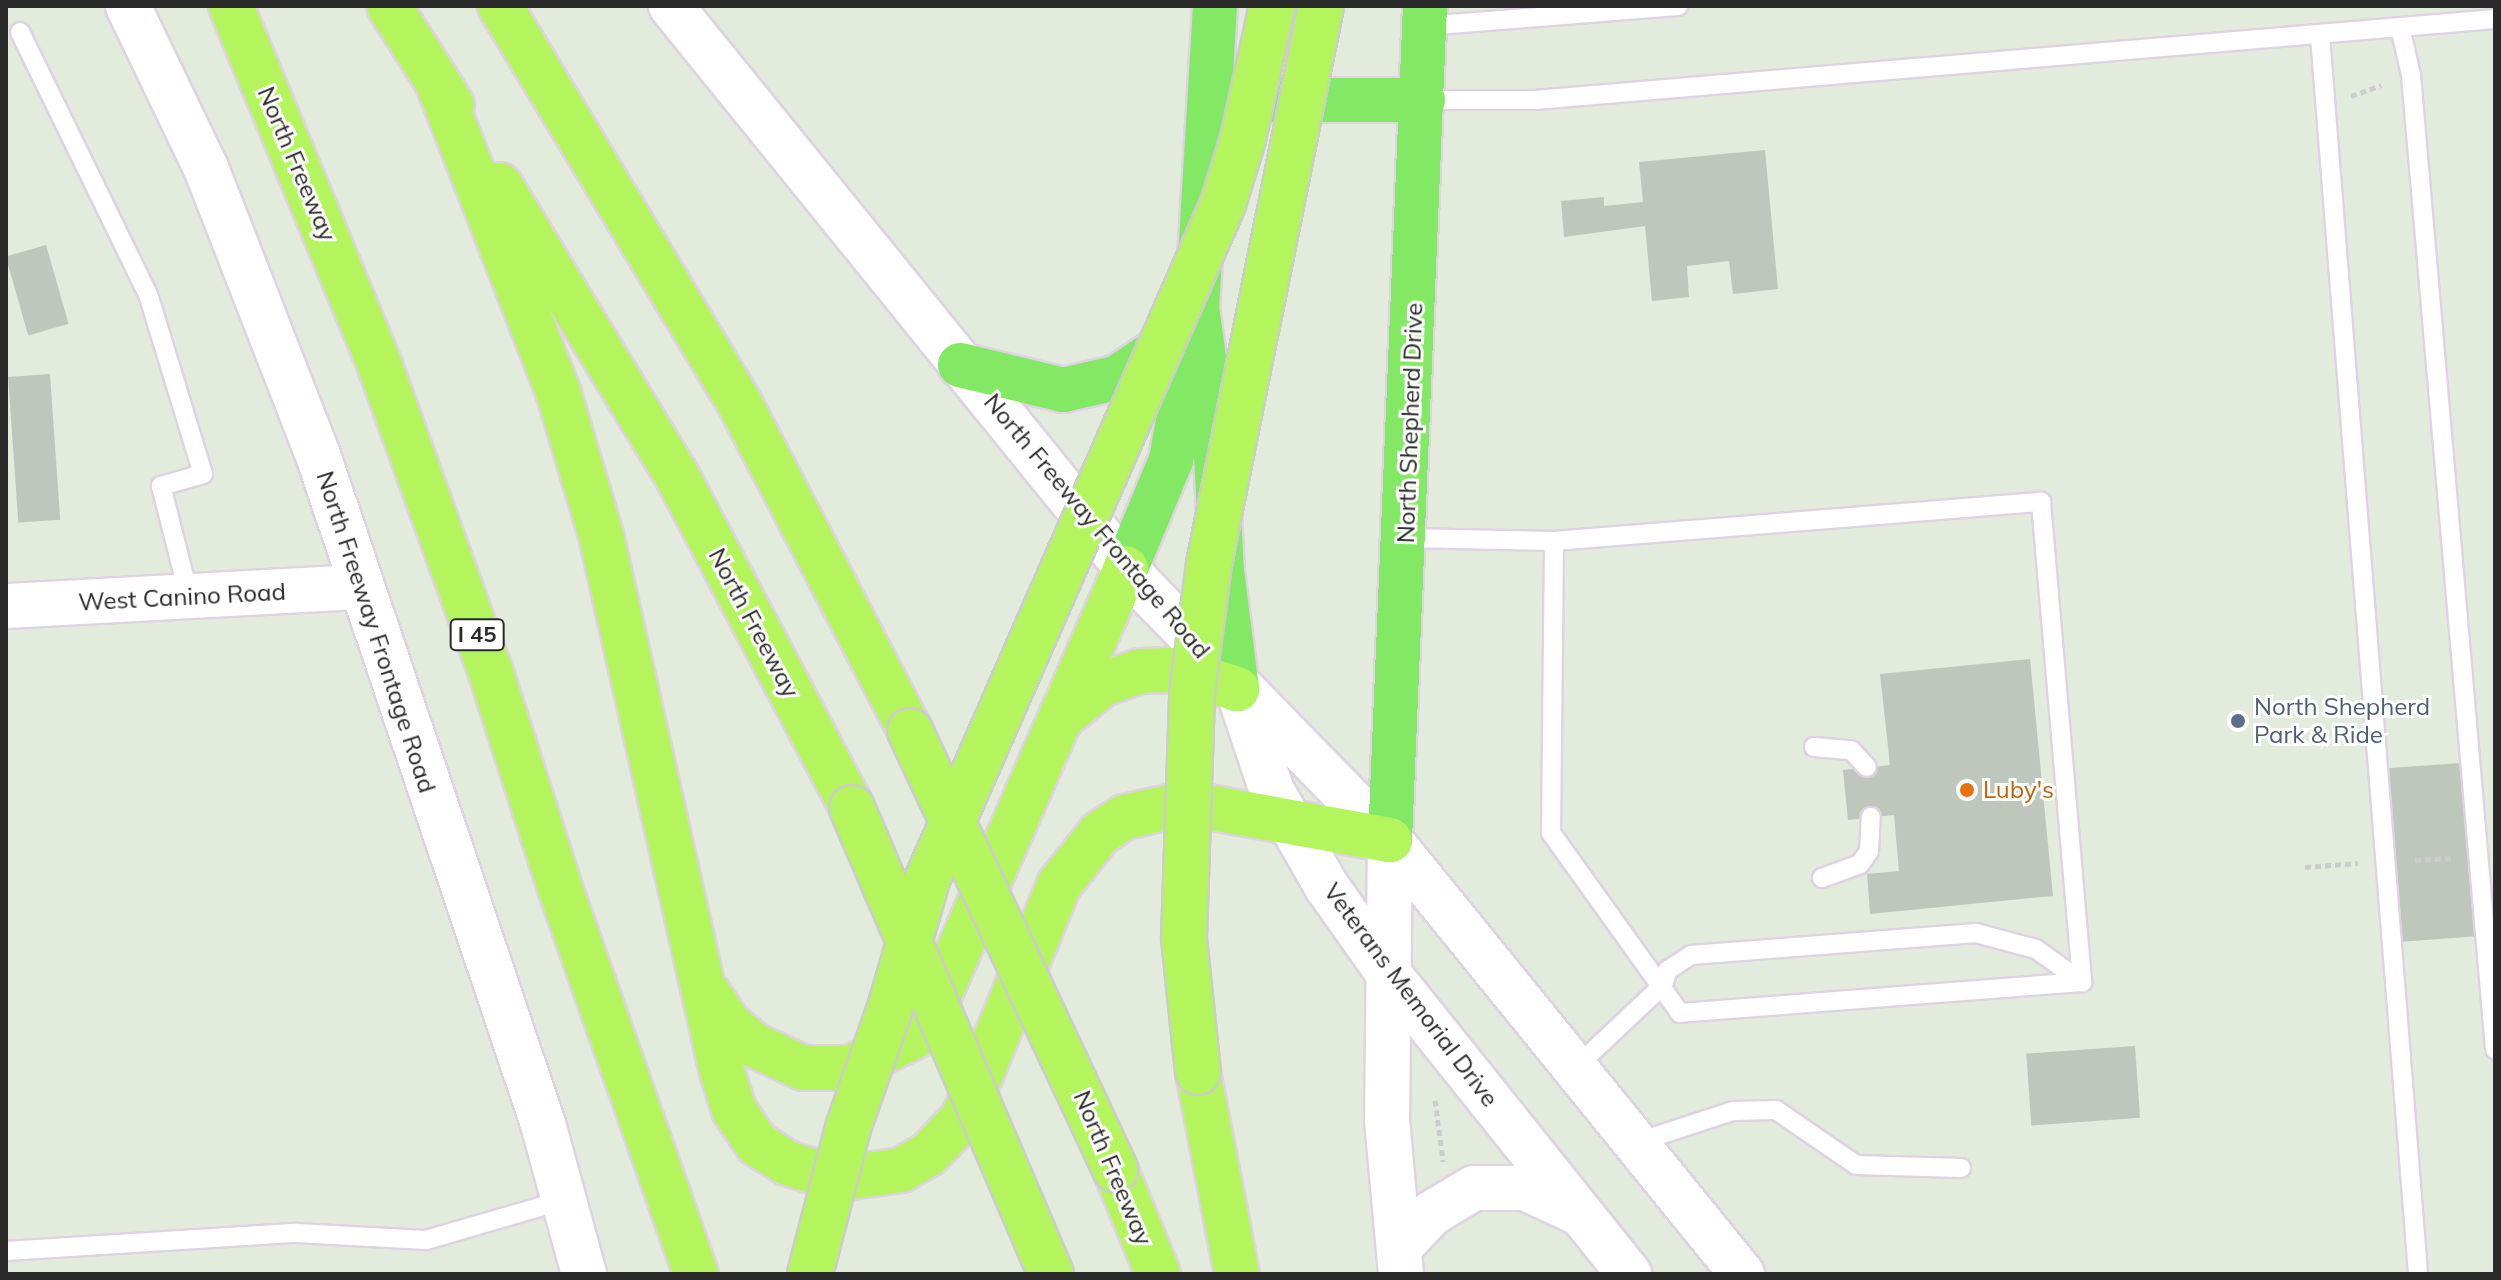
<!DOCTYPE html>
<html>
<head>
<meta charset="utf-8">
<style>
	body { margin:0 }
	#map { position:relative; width:2501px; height:1280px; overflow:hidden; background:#e3ebdd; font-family:Mulish,sans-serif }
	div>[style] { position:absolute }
	.building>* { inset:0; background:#bfc7bc; transform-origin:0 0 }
	.path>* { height:5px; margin-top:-2.5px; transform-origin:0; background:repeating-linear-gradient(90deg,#ccc 0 6px,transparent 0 10px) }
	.roads { filter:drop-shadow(2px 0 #dfd2e2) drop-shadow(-2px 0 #dfd2e2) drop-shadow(0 2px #dfd2e2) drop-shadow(0 -2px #dfd2e2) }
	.lane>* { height:18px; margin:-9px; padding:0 9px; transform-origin:9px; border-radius:9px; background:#fff }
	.secondary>* { height:44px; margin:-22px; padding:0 22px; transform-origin:22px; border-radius:22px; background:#fff }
	.primary>* { height:44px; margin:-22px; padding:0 22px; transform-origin:22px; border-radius:22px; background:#83e964 }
	.highway>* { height:44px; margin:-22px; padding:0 22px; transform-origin:22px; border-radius:22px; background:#b4f55d }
	.bridges { filter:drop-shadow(2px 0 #ccc) drop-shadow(-2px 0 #ccc) drop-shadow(0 2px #ccc) drop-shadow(0 -2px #ccc) }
	.highway-bridge>* { height:44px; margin:-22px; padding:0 22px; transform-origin:22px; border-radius:22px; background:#b4f55d }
	.dots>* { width:22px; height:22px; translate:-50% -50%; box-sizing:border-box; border:4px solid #fff; border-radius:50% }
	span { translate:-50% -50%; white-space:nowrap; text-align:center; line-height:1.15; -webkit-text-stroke:6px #fff; paint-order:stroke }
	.shield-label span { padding:2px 6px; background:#fff; border:2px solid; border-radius:6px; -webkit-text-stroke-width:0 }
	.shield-label { font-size:22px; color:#2a2a2a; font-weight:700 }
	.street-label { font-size:24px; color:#2a2a2a }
	.service-label { font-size:24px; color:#4e5e75 }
	.left { translate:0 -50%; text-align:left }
	.food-label { font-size:24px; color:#c56008 }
	.frame { position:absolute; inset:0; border:8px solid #2a2a2a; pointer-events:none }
</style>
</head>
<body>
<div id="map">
	<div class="building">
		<div style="clip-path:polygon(1765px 150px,1778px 289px,1733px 294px,1729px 261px,1687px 266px,1689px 297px,1652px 301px,1645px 226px,1564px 237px,1561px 201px,1604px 197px,1604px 206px,1643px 202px,1639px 162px)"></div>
		<div style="left:46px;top:245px;width:82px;height:42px;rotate:74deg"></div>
		<div style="left:50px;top:374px;width:146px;height:42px;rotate:86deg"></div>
		<div style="clip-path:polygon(2030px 659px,2053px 896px,1870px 914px,1867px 874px,1899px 871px,1894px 815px,1848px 820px,1843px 770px,1890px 765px,1880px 674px)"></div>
		<div style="left:2462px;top:763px;width:174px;height:73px;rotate:86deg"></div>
		<div style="left:2135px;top:1046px;width:72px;height:109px;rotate:86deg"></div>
	</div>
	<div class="path">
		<div style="left:2351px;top:96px;width:32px;rotate:-20deg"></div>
		<div style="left:2415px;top:860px;width:36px;rotate:-3deg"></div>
		<div style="left:2305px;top:867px;width:53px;rotate:-4.3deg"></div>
		<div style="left:1435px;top:1100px;width:62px;rotate:82.5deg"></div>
	</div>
	<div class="roads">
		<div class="lane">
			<div style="left:1424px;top:26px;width:255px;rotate:-4.5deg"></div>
			<div style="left:2400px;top:27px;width:49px;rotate:77.1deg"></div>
			<div style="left:2411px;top:75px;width:978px;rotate:85.07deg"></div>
			<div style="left:20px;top:32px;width:292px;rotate:64deg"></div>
			<div style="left:148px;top:294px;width:188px;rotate:73deg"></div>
			<div style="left:203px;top:474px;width:44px;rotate:164.1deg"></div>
			<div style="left:161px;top:486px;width:114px;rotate:75.7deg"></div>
			<div style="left:2320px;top:36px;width:1242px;rotate:85.47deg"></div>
			<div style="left:1423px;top:100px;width:112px"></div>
			<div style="left:1535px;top:100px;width:963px;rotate:-4.82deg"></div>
			<div style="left:1405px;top:538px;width:149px;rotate:1.2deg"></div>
			<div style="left:1554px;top:541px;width:489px;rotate:-4.6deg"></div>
			<div style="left:2041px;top:502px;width:482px;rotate:85.1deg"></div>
			<div style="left:2082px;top:982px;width:403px;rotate:175.6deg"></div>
			<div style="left:1680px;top:1013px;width:221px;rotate:-125.6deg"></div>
			<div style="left:1551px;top:833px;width:292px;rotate:-89.4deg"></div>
			<div style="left:1814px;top:747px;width:37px;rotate:5deg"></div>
			<div style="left:1851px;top:750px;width:23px;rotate:47deg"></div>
			<div style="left:1822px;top:878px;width:40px;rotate:-20.2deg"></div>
			<div style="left:1860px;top:864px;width:16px;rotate:-55deg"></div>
			<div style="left:1869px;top:851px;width:34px;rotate:-87deg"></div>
			<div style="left:1575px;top:1068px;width:121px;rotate:-43.3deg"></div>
			<div style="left:1663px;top:985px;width:16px;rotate:-72deg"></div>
			<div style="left:1668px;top:970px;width:27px;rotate:-33deg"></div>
			<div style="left:1691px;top:955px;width:286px;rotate:-4.4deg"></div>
			<div style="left:1976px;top:933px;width:62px;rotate:14.9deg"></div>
			<div style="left:2036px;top:949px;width:57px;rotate:35.7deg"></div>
			<div style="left:1635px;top:1143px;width:103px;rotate:-18.1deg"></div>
			<div style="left:1733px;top:1111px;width:43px;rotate:-1.3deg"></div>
			<div style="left:1776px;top:1110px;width:97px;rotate:34.5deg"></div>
			<div style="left:1856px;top:1165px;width:105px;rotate:1.6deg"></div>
			<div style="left:6px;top:1251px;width:291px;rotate:-3.6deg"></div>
			<div style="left:296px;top:1233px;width:130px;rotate:3.1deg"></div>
			<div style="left:426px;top:1240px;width:144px;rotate:-16.2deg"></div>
		</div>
		<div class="secondary">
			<div style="left:128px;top:6px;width:180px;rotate:64.3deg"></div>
			<div style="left:206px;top:168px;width:308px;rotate:68.7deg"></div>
			<div style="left:318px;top:455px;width:706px;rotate:71.41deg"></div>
			<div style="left:543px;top:1124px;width:156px;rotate:74.7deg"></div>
			<div style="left:671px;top:6px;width:740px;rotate:50.98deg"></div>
			<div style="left:1137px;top:581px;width:362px;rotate:45.7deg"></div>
			<div style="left:1390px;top:840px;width:559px;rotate:50.96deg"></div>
			<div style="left:6px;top:606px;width:354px;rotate:-3.1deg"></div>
			<div style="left:1241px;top:699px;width:97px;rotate:71.4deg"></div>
			<div style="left:1272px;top:791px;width:111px;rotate:60.2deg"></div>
			<div style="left:1327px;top:887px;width:105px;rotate:54.7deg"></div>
			<div style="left:1388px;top:973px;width:386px;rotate:51.3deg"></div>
			<div style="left:1390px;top:840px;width:280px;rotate:90.6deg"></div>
			<div style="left:1387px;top:1120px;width:155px;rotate:84.8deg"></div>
			<div style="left:1399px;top:1248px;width:48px;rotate:-46.7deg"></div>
			<div style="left:1432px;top:1213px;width:49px;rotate:-30.8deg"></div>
			<div style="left:1474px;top:1188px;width:51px"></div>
			<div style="left:1525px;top:1188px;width:57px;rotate:24.8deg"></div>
		</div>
		<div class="primary">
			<div style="left:1215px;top:6px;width:303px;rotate:93.4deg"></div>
			<div style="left:1197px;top:308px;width:128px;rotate:81.9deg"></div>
			<div style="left:1215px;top:435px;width:136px;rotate:87.1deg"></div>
			<div style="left:1222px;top:571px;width:119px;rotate:82.8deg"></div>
			<div style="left:1214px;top:100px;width:209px"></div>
			<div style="left:960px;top:365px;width:106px;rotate:13.6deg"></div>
			<div style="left:1063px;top:390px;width:54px;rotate:-12.8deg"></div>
			<div style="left:1116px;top:378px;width:71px;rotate:-33.5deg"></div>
			<div style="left:1126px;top:568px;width:117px;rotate:-67.4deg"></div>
			<div style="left:1171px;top:460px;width:108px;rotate:-79.8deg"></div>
			<div style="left:1390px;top:840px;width:835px;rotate:-87.6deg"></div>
		</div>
		<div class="highway">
			<div style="left:231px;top:6px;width:393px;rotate:67.5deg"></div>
			<div style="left:381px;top:369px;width:323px;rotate:70.1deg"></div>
			<div style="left:491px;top:673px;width:226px;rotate:72.2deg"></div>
			<div style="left:560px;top:888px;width:409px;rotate:70.6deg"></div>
			<div style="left:389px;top:6px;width:117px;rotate:57.5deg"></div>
			<div style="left:500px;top:6px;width:463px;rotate:58.9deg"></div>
			<div style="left:739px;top:402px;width:371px;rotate:62.5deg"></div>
			<div style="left:437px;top:81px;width:333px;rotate:68.7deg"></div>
			<div style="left:558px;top:391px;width:150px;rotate:73.4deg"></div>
			<div style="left:601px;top:535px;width:546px;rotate:77.31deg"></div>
			<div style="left:721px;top:1068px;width:44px;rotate:72.8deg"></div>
			<div style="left:734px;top:1110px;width:41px;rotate:55.9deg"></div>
			<div style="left:757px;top:1144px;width:36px;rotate:32deg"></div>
			<div style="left:787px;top:1163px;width:52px;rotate:17.7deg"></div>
			<div style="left:837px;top:1179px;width:65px;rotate:-8deg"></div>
			<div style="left:901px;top:1170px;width:32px;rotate:-30deg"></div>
			<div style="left:929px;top:1154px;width:50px;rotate:-46.6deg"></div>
			<div style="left:963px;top:1118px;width:252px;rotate:-67.6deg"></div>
			<div style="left:1059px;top:885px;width:66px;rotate:-51.7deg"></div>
			<div style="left:1100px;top:833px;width:30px;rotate:-33deg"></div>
			<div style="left:1125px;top:817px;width:63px;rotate:-12.9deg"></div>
			<div style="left:1186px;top:803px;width:207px;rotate:10.3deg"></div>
			<div style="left:500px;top:185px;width:338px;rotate:58.7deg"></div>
			<div style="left:676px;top:474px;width:378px;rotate:62.2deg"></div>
			<div style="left:1061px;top:718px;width:54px;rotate:-39deg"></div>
			<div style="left:1103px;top:684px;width:39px;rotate:-19deg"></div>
			<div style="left:1140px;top:671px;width:37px;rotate:-2deg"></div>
			<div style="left:1177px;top:670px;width:63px;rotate:17.6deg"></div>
			<div style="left:708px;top:993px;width:36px;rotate:56deg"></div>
			<div style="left:728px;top:1023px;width:34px;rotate:40deg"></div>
			<div style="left:754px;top:1045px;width:54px;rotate:25.1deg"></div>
			<div style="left:803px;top:1068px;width:47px"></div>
			<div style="left:850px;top:1068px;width:75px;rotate:-26.2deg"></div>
			<div style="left:917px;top:1035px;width:18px;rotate:-52deg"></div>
			<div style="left:928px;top:1021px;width:494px;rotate:-66.4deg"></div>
			<div style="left:1198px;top:1072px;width:206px;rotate:79.1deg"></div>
			<div style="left:1115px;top:1169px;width:113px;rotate:67.7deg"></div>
		</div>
	</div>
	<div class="bridges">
		<div class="highway-bridge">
			<div style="left:910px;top:731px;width:484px;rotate:64.9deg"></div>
			<div style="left:852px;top:808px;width:507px;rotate:66.88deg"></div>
			<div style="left:1198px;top:1072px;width:135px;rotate:-96deg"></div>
			<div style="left:1184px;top:938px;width:245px;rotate:-88.1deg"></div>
			<div style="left:1192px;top:693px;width:130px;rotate:-82.5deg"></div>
			<div style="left:1209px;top:564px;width:569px;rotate:-78.65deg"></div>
			<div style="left:810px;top:1274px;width:151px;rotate:-75.4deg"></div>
			<div style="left:848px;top:1128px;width:130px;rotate:-70.7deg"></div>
			<div style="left:891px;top:1005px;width:130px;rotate:-73.9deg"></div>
			<div style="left:927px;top:880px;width:738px;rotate:-66.35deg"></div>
			<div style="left:1223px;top:204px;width:68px;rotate:-72.9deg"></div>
			<div style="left:1243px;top:139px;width:136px;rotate:-77.7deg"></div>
		</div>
	</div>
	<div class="dots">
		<div style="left:2238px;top:721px;background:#5c6f8a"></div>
		<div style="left:1967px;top:790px;background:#e8710a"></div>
	</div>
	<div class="shield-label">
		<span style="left:477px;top:635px">I 45</span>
	</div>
	<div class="street-label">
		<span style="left:297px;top:164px;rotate:67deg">North Freeway</span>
		<span style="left:1410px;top:423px;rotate:-88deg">North Shepherd Drive</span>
		<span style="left:1097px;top:526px;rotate:50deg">North Freeway Frontage Road</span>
		<span style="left:182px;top:597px;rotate:-3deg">West Canino Road</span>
		<span style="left:754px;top:623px;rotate:62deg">North Freeway</span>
		<span style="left:376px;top:632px;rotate:72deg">North Freeway Frontage Road</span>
		<span style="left:1411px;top:995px;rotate:53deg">Veterans Memorial Drive</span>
		<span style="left:1113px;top:1168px;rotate:67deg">North Freeway</span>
	</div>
	<div class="service-label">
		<span class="left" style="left:2254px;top:721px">North Shepherd<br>Park &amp; Ride</span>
	</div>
	<div class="food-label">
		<span class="left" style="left:1983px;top:790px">Luby's</span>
	</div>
	<div class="frame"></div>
</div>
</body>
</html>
